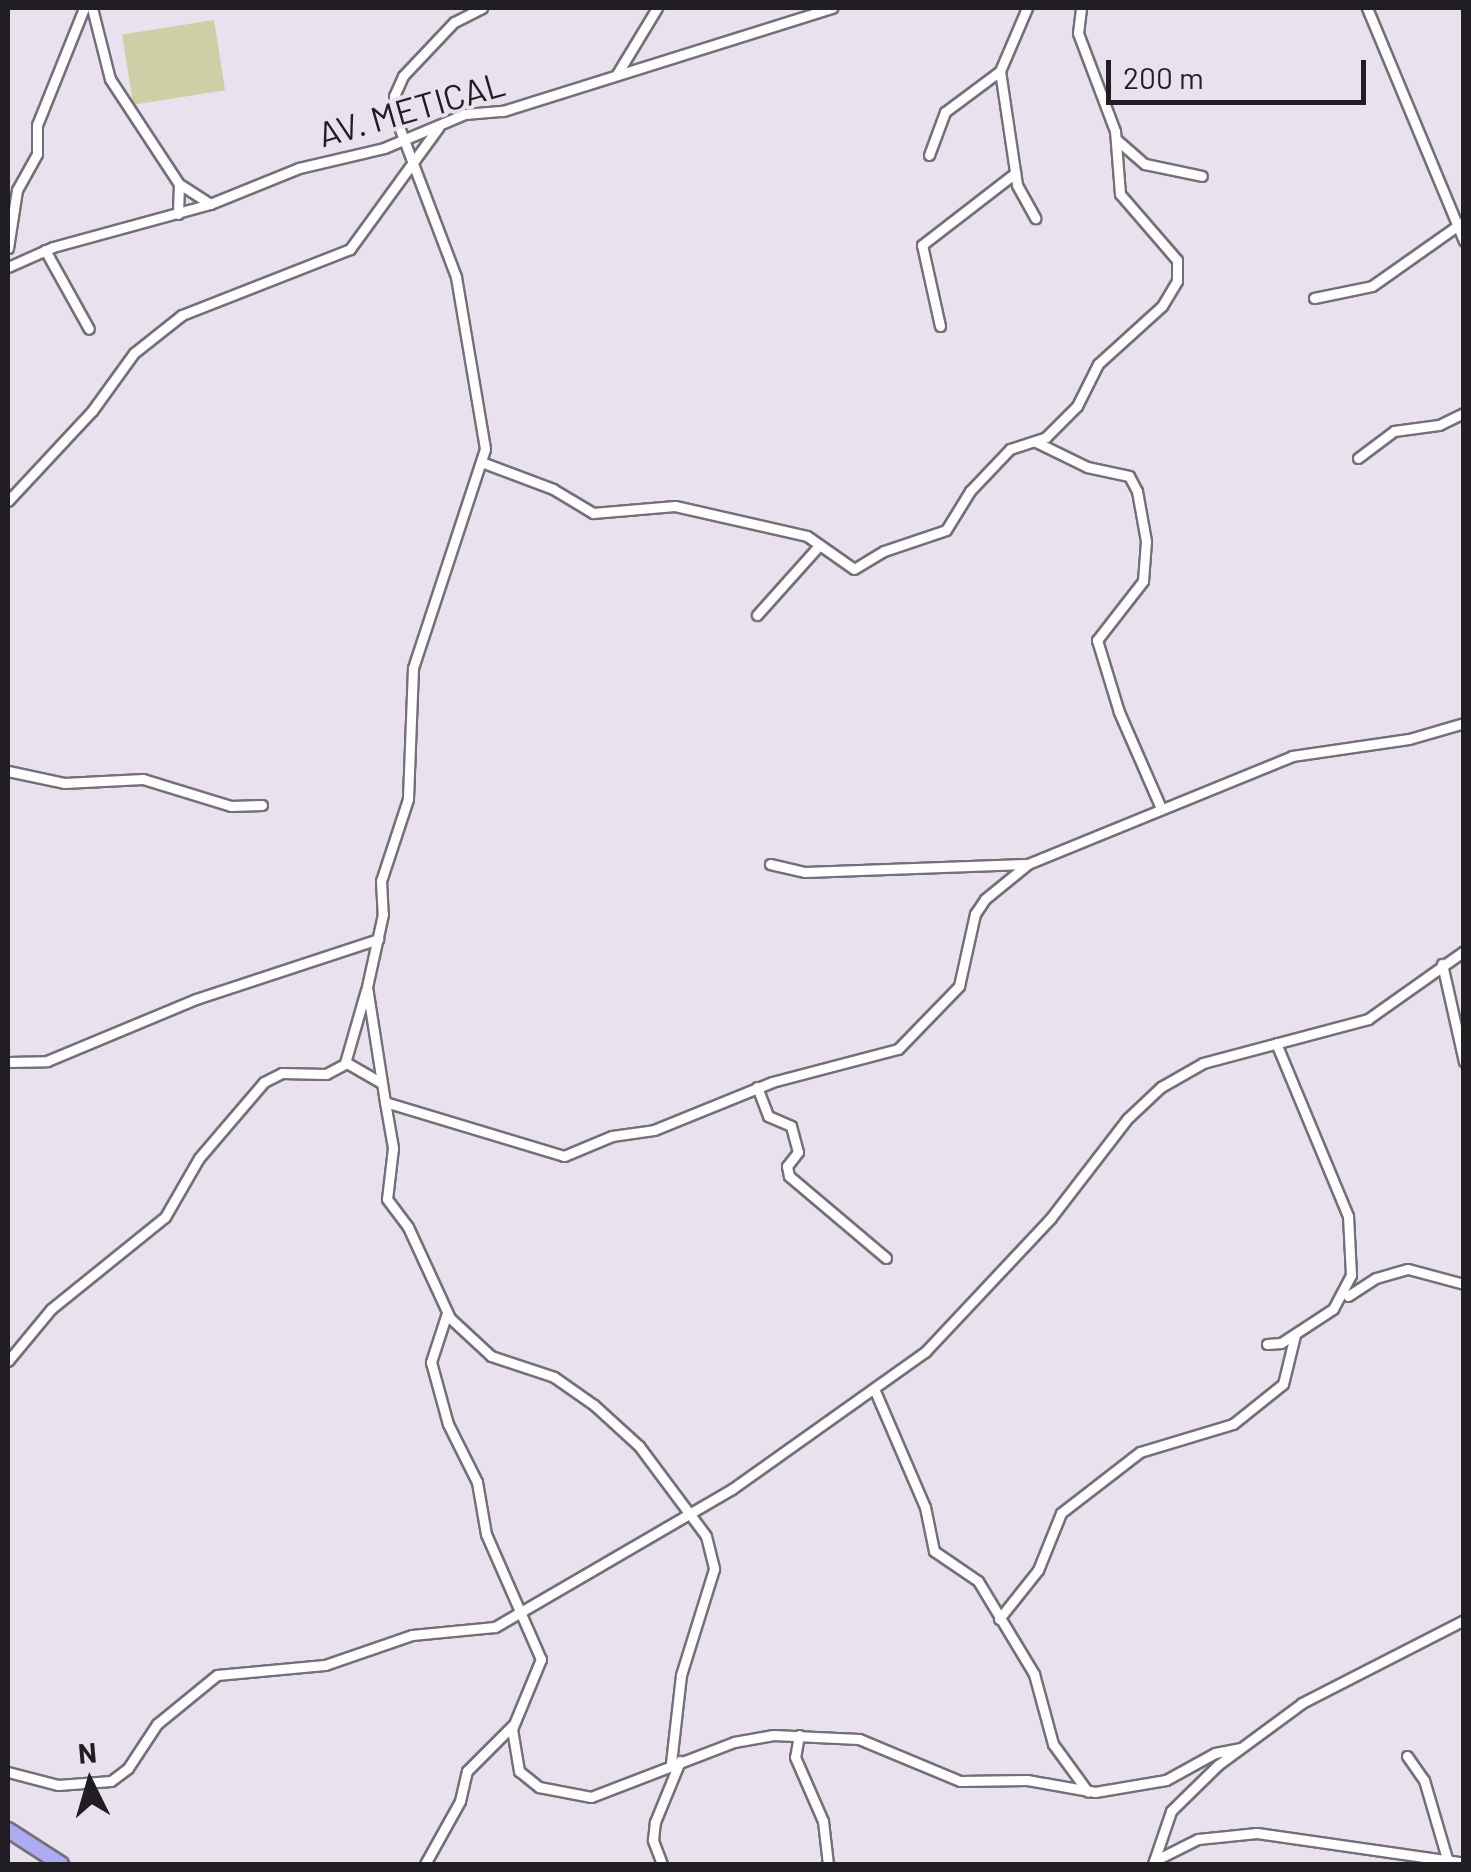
<!DOCTYPE html>
<html>
<head>
<meta charset="utf-8">
<style>
	body { margin:0 }
	#map { position:relative; width:1471px; height:1872px; overflow:hidden; background:#e9e2ee; font-family:Barlow,sans-serif }
	div>[style] { position:absolute }
	.green>* { inset:0; background:#cdd0a6; transform-origin:0 0 }
	.roads { filter:drop-shadow(2px 0 #756f79) drop-shadow(-2px 0 #756f79) drop-shadow(0 2px #756f79) drop-shadow(0 -2px #756f79) }
	.minor>* { height:9px; margin:-4.5px; padding:0 4.5px; transform-origin:4.5px; border-radius:4.5px; background:#fff }
	.highway>* { height:14px; margin:-7px; padding:0 7px; transform-origin:7px; border-radius:7px; background:#adabf3 }
	span { translate:-50% -50%; white-space:nowrap; text-align:center; line-height:1.15; -webkit-text-stroke:8px #e9e2ee; paint-order:stroke }
	.street-label { font-size:35px; color:#201e22 }
	.frame { position:absolute; inset:0; border:10px solid #201e22; pointer-events:none }
	.north { position:absolute; left:40px; top:1732px; width:100px; height:100px; -webkit-text-stroke:8px #e9e2ee; paint-order:stroke; rotate:355deg; font-size:28px; font-weight:700; line-height:40px; text-align:center; color:#201e22 }
	.north::after { content:''; display:block; margin:auto; width:35px; height:45px; background:#201e22; clip-path:polygon(50% 0,100% 100%,50% 72%,0 100%) }
	.scale { position:absolute; left:1106px; top:60px; width:260px; height:45px; box-sizing:border-box; border:5px solid #201e22; border-top:0; padding-left:12px; font-size:30px; line-height:35px; white-space:nowrap; color:#201e22; -webkit-text-stroke:8px #e9e2ee; paint-order:stroke }
</style>
</head>
<body>
<div id="map">
	<div class="green">
		<div style="left:214px;top:20px;width:71px;height:93px;rotate:81deg"></div>
	</div>
	<div class="roads">
		<div class="minor">
			<div style="left:92px;top:8px;width:73px;rotate:75.8deg"></div>
			<div style="left:110px;top:79px;width:126px;rotate:56.7deg"></div>
			<div style="left:179px;top:184px;width:30px;rotate:92deg"></div>
			<div style="left:482px;top:8px;width:31px;rotate:153deg"></div>
			<div style="left:454px;top:22px;width:74px;rotate:133.4deg"></div>
			<div style="left:403px;top:76px;width:22px;rotate:114deg"></div>
			<div style="left:394px;top:96px;width:28px;rotate:82deg"></div>
			<div style="left:398px;top:124px;width:164px;rotate:69.2deg"></div>
			<div style="left:456px;top:277px;width:174px;rotate:80.4deg"></div>
			<div style="left:485px;top:449px;width:231px;rotate:108.2deg"></div>
			<div style="left:413px;top:668px;width:131px;rotate:92.2deg"></div>
			<div style="left:408px;top:799px;width:86px;rotate:108.2deg"></div>
			<div style="left:381px;top:881px;width:33px;rotate:87deg"></div>
			<div style="left:383px;top:914px;width:75px;rotate:102.4deg"></div>
			<div style="left:367px;top:987px;width:116px;rotate:81.1deg"></div>
			<div style="left:385px;top:1102px;width:187px;rotate:16.8deg"></div>
			<div style="left:564px;top:1156px;width:52px;rotate:-22.6deg"></div>
			<div style="left:612px;top:1136px;width:42px;rotate:-8.1deg"></div>
			<div style="left:654px;top:1130px;width:127px;rotate:-22.1deg"></div>
			<div style="left:772px;top:1082px;width:130px;rotate:-14.7deg"></div>
			<div style="left:898px;top:1049px;width:88px;rotate:-45.9deg"></div>
			<div style="left:959px;top:986px;width:74px;rotate:-77.5deg"></div>
			<div style="left:975px;top:914px;width:18px;rotate:-56deg"></div>
			<div style="left:985px;top:899px;width:55px;rotate:-39.1deg"></div>
			<div style="left:1028px;top:864px;width:285px;rotate:-22.2deg"></div>
			<div style="left:1292px;top:756px;width:118px;rotate:-8.3deg"></div>
			<div style="left:1409px;top:739px;width:57px;rotate:-16.2deg"></div>
			<div style="left:1367px;top:8px;width:252px;rotate:67.4deg"></div>
			<div style="left:1000px;top:71px;width:115px;rotate:81.5deg"></div>
			<div style="left:1017px;top:185px;width:38px;rotate:61deg"></div>
			<div style="left:617px;top:74px;width:77px;rotate:-58.8deg"></div>
			<div style="left:1117px;top:140px;width:37px;rotate:41deg"></div>
			<div style="left:1145px;top:164px;width:58px;rotate:11.9deg"></div>
			<div style="left:929px;top:155px;width:46px;rotate:-69.6deg"></div>
			<div style="left:945px;top:112px;width:69px;rotate:-36.7deg"></div>
			<div style="left:1000px;top:71px;width:69px;rotate:-66.8deg"></div>
			<div style="left:181px;top:185px;width:35px;rotate:33deg"></div>
			<div style="left:8px;top:248px;width:59px;rotate:-81.2deg"></div>
			<div style="left:17px;top:190px;width:41px;rotate:-60.9deg"></div>
			<div style="left:37px;top:154px;width:29px;rotate:-90deg"></div>
			<div style="left:37px;top:125px;width:126px;rotate:-68.1deg"></div>
			<div style="left:45px;top:250px;width:90px;rotate:60.9deg"></div>
			<div style="left:8px;top:267px;width:49px;rotate:-24deg"></div>
			<div style="left:53px;top:247px;width:163px;rotate:-15.3deg"></div>
			<div style="left:210px;top:204px;width:96px;rotate:-22deg"></div>
			<div style="left:299px;top:168px;width:87px;rotate:-13.2deg"></div>
			<div style="left:384px;top:148px;width:88px;rotate:-22.8deg"></div>
			<div style="left:465px;top:114px;width:38px;rotate:-5deg"></div>
			<div style="left:503px;top:111px;width:345px;rotate:-17.4deg"></div>
			<div style="left:1314px;top:298px;width:59px;rotate:-11.7deg"></div>
			<div style="left:1372px;top:286px;width:113px;rotate:-35.2deg"></div>
			<div style="left:940px;top:326px;width:83px;rotate:-102.5deg"></div>
			<div style="left:922px;top:245px;width:118px;rotate:-37.7deg"></div>
			<div style="left:1036px;top:442px;width:57px;rotate:26.1deg"></div>
			<div style="left:1087px;top:467px;width:43px;rotate:12.1deg"></div>
			<div style="left:1129px;top:476px;width:17px;rotate:62deg"></div>
			<div style="left:1137px;top:491px;width:51px;rotate:79.8deg"></div>
			<div style="left:1146px;top:541px;width:40px;rotate:94.3deg"></div>
			<div style="left:1143px;top:581px;width:75px;rotate:127.9deg"></div>
			<div style="left:1097px;top:640px;width:75px;rotate:73deg"></div>
			<div style="left:1119px;top:712px;width:105px;rotate:66.4deg"></div>
			<div style="left:1358px;top:458px;width:45px;rotate:-36.9deg"></div>
			<div style="left:1394px;top:431px;width:45px;rotate:-7.6deg"></div>
			<div style="left:1439px;top:425px;width:28px;rotate:-26deg"></div>
			<div style="left:484px;top:463px;width:74px;rotate:20.6deg"></div>
			<div style="left:553px;top:489px;width:47px;rotate:31deg"></div>
			<div style="left:593px;top:513px;width:82px;rotate:-4.9deg"></div>
			<div style="left:675px;top:506px;width:135px;rotate:12.8deg"></div>
			<div style="left:807px;top:536px;width:57px;rotate:35.1deg"></div>
			<div style="left:854px;top:569px;width:35px;rotate:-31deg"></div>
			<div style="left:884px;top:551px;width:65px;rotate:-18.7deg"></div>
			<div style="left:946px;top:530px;width:46px;rotate:-58.4deg"></div>
			<div style="left:970px;top:491px;width:58px;rotate:-46.4deg"></div>
			<div style="left:1010px;top:449px;width:38px;rotate:-18deg"></div>
			<div style="left:1046px;top:437px;width:44px;rotate:-45deg"></div>
			<div style="left:1077px;top:406px;width:47px;rotate:-63.4deg"></div>
			<div style="left:1098px;top:364px;width:86px;rotate:-42.2deg"></div>
			<div style="left:1162px;top:306px;width:29px;rotate:-59deg"></div>
			<div style="left:1177px;top:281px;width:21px;rotate:-90deg"></div>
			<div style="left:1177px;top:260px;width:87px;rotate:-130.8deg"></div>
			<div style="left:1120px;top:194px;width:63px;rotate:-94.5deg"></div>
			<div style="left:1115px;top:131px;width:105px;rotate:-110.7deg"></div>
			<div style="left:1078px;top:33px;width:25px;rotate:-83deg"></div>
			<div style="left:8px;top:501px;width:123px;rotate:-47deg"></div>
			<div style="left:92px;top:411px;width:72px;rotate:-54.1deg"></div>
			<div style="left:134px;top:353px;width:61px;rotate:-38.4deg"></div>
			<div style="left:182px;top:315px;width:180px;rotate:-21.4deg"></div>
			<div style="left:350px;top:249px;width:150px;rotate:-54deg"></div>
			<div style="left:757px;top:615px;width:90px;rotate:-48.2deg"></div>
			<div style="left:8px;top:771px;width:57px;rotate:12.1deg"></div>
			<div style="left:64px;top:783px;width:79px;rotate:-2.9deg"></div>
			<div style="left:143px;top:779px;width:92px;rotate:17.1deg"></div>
			<div style="left:231px;top:806px;width:31px;rotate:-2deg"></div>
			<div style="left:770px;top:864px;width:36px;rotate:13deg"></div>
			<div style="left:805px;top:872px;width:220px;rotate:-2.1deg"></div>
			<div style="left:1442px;top:964px;width:100px;rotate:77.3deg"></div>
			<div style="left:8px;top:1062px;width:39px;rotate:-1deg"></div>
			<div style="left:47px;top:1061px;width:161px;rotate:-22.6deg"></div>
			<div style="left:196px;top:999px;width:192px;rotate:-18.2deg"></div>
			<div style="left:345px;top:1063px;width:76px;rotate:-74deg"></div>
			<div style="left:757px;top:1087px;width:31px;rotate:69deg"></div>
			<div style="left:768px;top:1116px;width:25px;rotate:23deg"></div>
			<div style="left:791px;top:1126px;width:27px;rotate:75deg"></div>
			<div style="left:798px;top:1152px;width:18px;rotate:128deg"></div>
			<div style="left:787px;top:1166px;width:10px;rotate:79deg"></div>
			<div style="left:789px;top:1176px;width:127px;rotate:40.2deg"></div>
			<div style="left:385px;top:1102px;width:47px;rotate:80.1deg"></div>
			<div style="left:393px;top:1148px;width:51px;rotate:96.7deg"></div>
			<div style="left:387px;top:1199px;width:35px;rotate:53deg"></div>
			<div style="left:408px;top:1227px;width:100px;rotate:65.2deg"></div>
			<div style="left:450px;top:1318px;width:56px;rotate:42.8deg"></div>
			<div style="left:491px;top:1356px;width:66px;rotate:18.4deg"></div>
			<div style="left:554px;top:1377px;width:49px;rotate:35deg"></div>
			<div style="left:594px;top:1405px;width:61px;rotate:42.3deg"></div>
			<div style="left:639px;top:1446px;width:112px;rotate:53.3deg"></div>
			<div style="left:706px;top:1536px;width:34px;rotate:76deg"></div>
			<div style="left:714px;top:1569px;width:111px;rotate:107.3deg"></div>
			<div style="left:681px;top:1675px;width:89px;rotate:96.5deg"></div>
			<div style="left:1348px;top:1296px;width:33px;rotate:-33deg"></div>
			<div style="left:1376px;top:1278px;width:33px;rotate:-16deg"></div>
			<div style="left:1408px;top:1269px;width:58px;rotate:15deg"></div>
			<div style="left:447px;top:1313px;width:52px;rotate:108.1deg"></div>
			<div style="left:431px;top:1362px;width:64px;rotate:74.7deg"></div>
			<div style="left:448px;top:1424px;width:65px;rotate:63.4deg"></div>
			<div style="left:477px;top:1482px;width:53px;rotate:80.2deg"></div>
			<div style="left:486px;top:1534px;width:137px;rotate:66.3deg"></div>
			<div style="left:541px;top:1659px;width:76px;rotate:112.5deg"></div>
			<div style="left:512px;top:1729px;width:43px;rotate:80.5deg"></div>
			<div style="left:519px;top:1771px;width:26px;rotate:39deg"></div>
			<div style="left:539px;top:1787px;width:53px;rotate:10.9deg"></div>
			<div style="left:591px;top:1797px;width:153px;rotate:-21deg"></div>
			<div style="left:734px;top:1742px;width:40px;rotate:-10deg"></div>
			<div style="left:773px;top:1735px;width:86px;rotate:2.7deg"></div>
			<div style="left:859px;top:1739px;width:109px;rotate:22.6deg"></div>
			<div style="left:960px;top:1781px;width:67px;rotate:-0.9deg"></div>
			<div style="left:1027px;top:1780px;width:69px;rotate:10deg"></div>
			<div style="left:1095px;top:1792px;width:72px;rotate:-9.6deg"></div>
			<div style="left:1166px;top:1780px;width:56px;rotate:-28.9deg"></div>
			<div style="left:1215px;top:1753px;width:25px;rotate:-11deg"></div>
			<div style="left:1267px;top:1344px;width:14px;rotate:-4deg"></div>
			<div style="left:1281px;top:1343px;width:62px;rotate:-33.2deg"></div>
			<div style="left:1333px;top:1309px;width:38px;rotate:-62deg"></div>
			<div style="left:1351px;top:1275px;width:59px;rotate:-92.9deg"></div>
			<div style="left:1348px;top:1216px;width:187px;rotate:-112.6deg"></div>
			<div style="left:8px;top:1361px;width:67px;rotate:-50.4deg"></div>
			<div style="left:51px;top:1309px;width:146px;rotate:-38.9deg"></div>
			<div style="left:165px;top:1217px;width:68px;rotate:-60deg"></div>
			<div style="left:199px;top:1158px;width:100px;rotate:-49.5deg"></div>
			<div style="left:264px;top:1082px;width:20px;rotate:-27deg"></div>
			<div style="left:282px;top:1073px;width:44px;rotate:1.3deg"></div>
			<div style="left:326px;top:1074px;width:24px;rotate:-28deg"></div>
			<div style="left:347px;top:1063px;width:38px;rotate:30deg"></div>
			<div style="left:875px;top:1391px;width:126px;rotate:66.7deg"></div>
			<div style="left:925px;top:1507px;width:45px;rotate:78.4deg"></div>
			<div style="left:934px;top:1551px;width:53px;rotate:34.3deg"></div>
			<div style="left:978px;top:1581px;width:109px;rotate:58.9deg"></div>
			<div style="left:1034px;top:1674px;width:73px;rotate:74.8deg"></div>
			<div style="left:1053px;top:1744px;width:59px;rotate:53.9deg"></div>
			<div style="left:999px;top:1619px;width:63px;rotate:-51.5deg"></div>
			<div style="left:1038px;top:1570px;width:61px;rotate:-68deg"></div>
			<div style="left:1061px;top:1513px;width:100px;rotate:-37.7deg"></div>
			<div style="left:1140px;top:1452px;width:97px;rotate:-16.8deg"></div>
			<div style="left:1233px;top:1424px;width:64px;rotate:-38.7deg"></div>
			<div style="left:1283px;top:1384px;width:50px;rotate:-76.2deg"></div>
			<div style="left:799px;top:1735px;width:22px;rotate:100deg"></div>
			<div style="left:795px;top:1757px;width:70px;rotate:66.4deg"></div>
			<div style="left:823px;top:1821px;width:43px;rotate:83.4deg"></div>
			<div style="left:1407px;top:1756px;width:29px;rotate:55deg"></div>
			<div style="left:1424px;top:1780px;width:85px;rotate:73.7deg"></div>
			<div style="left:8px;top:1772px;width:52px;rotate:14.6deg"></div>
			<div style="left:58px;top:1785px;width:53px;rotate:-4.3deg"></div>
			<div style="left:111px;top:1781px;width:21px;rotate:-37deg"></div>
			<div style="left:128px;top:1768px;width:53px;rotate:-56.6deg"></div>
			<div style="left:157px;top:1724px;width:77px;rotate:-39.2deg"></div>
			<div style="left:217px;top:1675px;width:108px;rotate:-5.3deg"></div>
			<div style="left:325px;top:1665px;width:92px;rotate:-19deg"></div>
			<div style="left:412px;top:1635px;width:83px;rotate:-5.5deg"></div>
			<div style="left:495px;top:1627px;width:274px;rotate:-30.2deg"></div>
			<div style="left:732px;top:1489px;width:237px;rotate:-35.4deg"></div>
			<div style="left:925px;top:1352px;width:183px;rotate:-46.8deg"></div>
			<div style="left:1050px;top:1219px;width:126px;rotate:-52.4deg"></div>
			<div style="left:1127px;top:1119px;width:47px;rotate:-43.3deg"></div>
			<div style="left:1161px;top:1087px;width:48px;rotate:-29.7deg"></div>
			<div style="left:1203px;top:1063px;width:171px;rotate:-14.9deg"></div>
			<div style="left:1368px;top:1019px;width:118px;rotate:-35.3deg"></div>
			<div style="left:1154px;top:1861px;width:49px;rotate:-26.6deg"></div>
			<div style="left:1198px;top:1839px;width:59px;rotate:-5.8deg"></div>
			<div style="left:1257px;top:1833px;width:209px;rotate:8.2deg"></div>
			<div style="left:425px;top:1864px;width:72px;rotate:-60.9deg"></div>
			<div style="left:460px;top:1801px;width:31px;rotate:-77deg"></div>
			<div style="left:467px;top:1771px;width:64px;rotate:-45deg"></div>
			<div style="left:662px;top:1864px;width:26px;rotate:-111deg"></div>
			<div style="left:653px;top:1840px;width:18px;rotate:-84deg"></div>
			<div style="left:655px;top:1822px;width:66px;rotate:-67.7deg"></div>
			<div style="left:1153px;top:1864px;width:56px;rotate:-71.2deg"></div>
			<div style="left:1171px;top:1811px;width:66px;rotate:-44.4deg"></div>
			<div style="left:1218px;top:1765px;width:104px;rotate:-36.4deg"></div>
			<div style="left:1302px;top:1703px;width:182px;rotate:-27.1deg"></div>
		</div>
		<div class="highway">
			<div style="left:8px;top:1830px;width:63px;rotate:32.7deg"></div>
		</div>
	</div>
	<div class="street-label">
		<span style="left:411px;top:108px;rotate:-16deg">AV. METICAL</span>
	</div>
	<div class="frame"></div>
	<div class="north">N</div>
	<div class="scale">200 m</div>
</div>
</body>
</html>
